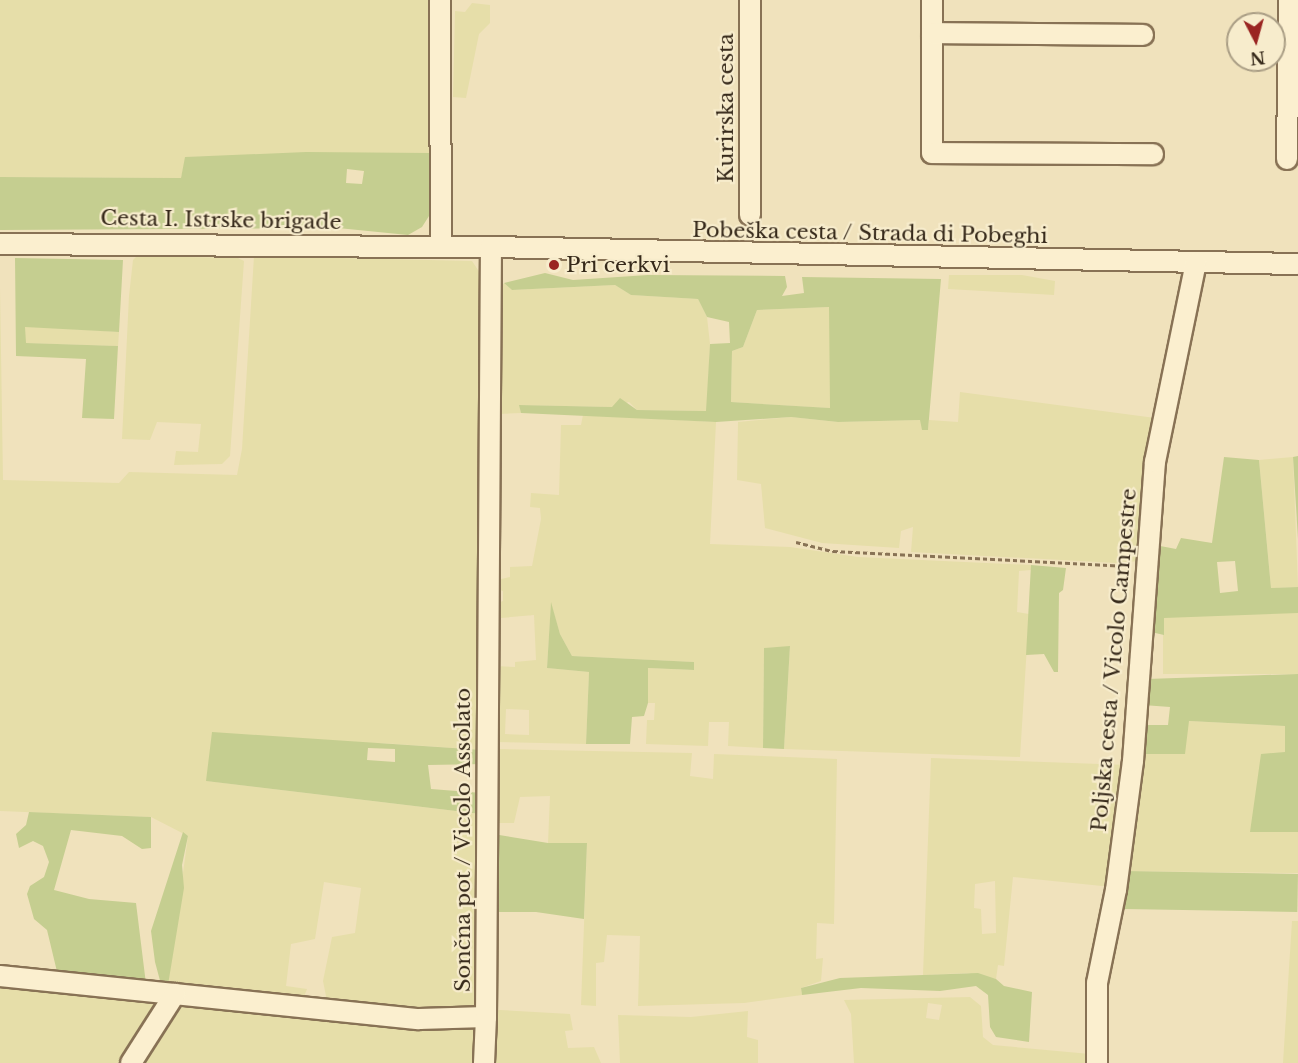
<!DOCTYPE html>
<html>
<head>
<meta charset="utf-8">
<style>
	body { margin:0 }
	#map { position:relative; width:1298px; height:1063px; overflow:hidden; background:#f0e2bc; font-family:"Libre Baskerville",serif }
	div>[style] { position:absolute }
	.farmland>* { inset:0; background:#e6dea9; transform-origin:0 0 }
	.green>* { inset:0; background:#c5ce90; transform-origin:0 0 }
	.path>* { height:3px; margin-top:-1.5px; transform-origin:0; background:repeating-linear-gradient(90deg,#887255 0 4.5px,transparent 0 7.5px) }
	.roads { filter:drop-shadow(2px 0 #887255) drop-shadow(-2px 0 #887255) drop-shadow(0 2px #887255) drop-shadow(0 -2px #887255) }
	.minor>* { height:20px; margin:-10px; padding:0 10px; transform-origin:10px; border-radius:10px; background:#fbefcf }
	.dots>* { width:16px; height:16px; translate:-50% -50%; box-sizing:border-box; border:3px solid #f7eccc; border-radius:50% }
	span { translate:-50% -50%; white-space:nowrap; text-align:center; line-height:1.15; -webkit-text-stroke:4.5px #f7eccc; paint-order:stroke }
	.street-label { font-size:21px; color:#36291a }
	.poi-label { font-size:21px; color:#36291a }
	.left { translate:0 -50%; text-align:left }
	.north { position:absolute; left:1226px; top:12px; width:60px; height:60px; box-sizing:border-box; background:#f7eccc; border:2px solid #aa9e85; border-radius:50%; rotate:174deg; font-size:16px; font-weight:700; line-height:24px; text-align:center; color:#36291a }
	.north::after { content:''; display:block; margin:auto; width:21px; height:27px; background:#9a2522; clip-path:polygon(50% 0,100% 100%,50% 72%,0 100%) }
</style>
</head>
<body>
<div id="map">
	<div class="farmland">
		<div style="clip-path:polygon(0 0,431px 0,431px 153px,186px 157px,181px 178px,0 177px)"></div>
		<div style="clip-path:polygon(472px 3px,490px 5px,490px 23px,479px 34px,466px 98px,453px 97px,455px 11px,465px 12px)"></div>
		<div style="clip-path:polygon(137px 256px,238px 258px,244px 261px,230px 456px,222px 464px,174px 465px,176px 451px,198px 452px,201px 424px,157px 422px,150px 440px,122px 439px,129px 296px,133px 260px)"></div>
		<div style="clip-path:polygon(254px 256px,472px 261px,482px 276px,483px 750px,381px 743px,207px 781px,481px 814px,478px 1005px,459px 1015px,327px 1001px,323px 981px,332px 937px,355px 933px,361px 888px,324px 882px,315px 939px,291px 944px,286px 986px,307px 989px,303px 999px,167px 991px,188px 836px,151px 817px,0 811px,0 287px,3px 480px,119px 483px,129px 472px,237px 475px,242px 449px)"></div>
		<div style="clip-path:polygon(949px 275px,1022px 275px,1055px 281px,1054px 295px,948px 289px)"></div>
		<div style="clip-path:polygon(504px 283px,512px 290px,615px 285px,631px 295px,698px 299px,707px 317px,710px 344px,707px 411px,637px 410px,629px 402px,612px 407px,520px 405px,521px 413px,499px 414px,497px 293px)"></div>
		<div style="clip-path:polygon(830px 307px,830px 408px,731px 402px,732px 351px,743px 347px,757px 310px)"></div>
		<div style="clip-path:polygon(25px 326px,119px 332px,118px 346px,25px 343px)"></div>
		<div style="clip-path:polygon(960px 392px,1155px 418px,1139px 561px,1117px 563px,911px 552px,913px 527px,901px 531px,899px 548px,822px 543px,765px 528px,761px 484px,737px 480px,738px 422px,791px 417px,838px 422px,921px 420px,928px 430px,929px 420px,958px 422px)"></div>
		<div style="clip-path:polygon(evenodd,583px 415px,716px 422px,710px 544px,790px 547px,858px 557px,1031px 565px,1031px 570px,1019px 571px,1017px 612px,1029px 614px,1020px 757px,784px 749px,790px 647px,764px 648px,763px 748px,728px 746px,729px 722px,709px 722px,708px 746px,646px 744px,647px 720px,654px 720px,655px 703px,648px 703px,648px 668px,693px 670px,694px 662px,572px 656px,560px 634px,551px 604px,547px 668px,589px 672px,586px 744px,496px 742px,496px 666px,515px 667px,515px 662px,536px 660px,534px 615px,501px 618px,497px 603px,503px 601px,503px 591px,496px 589px,497px 580px,510px 577px,510px 567px,532px 566px,541px 519px,540px 508px,530px 507px,531px 493px,559px 495px,561px 425px,581px 425px,583px 415px,506px 709px,529px 710px,529px 735px,505px 734px,506px 709px)"></div>
		<div style="clip-path:polygon(1293px 457px,1298px 587px,1271px 588px,1259px 460px)"></div>
		<div style="left:1298px;top:613px;width:61px;height:135px;rotate:90deg"></div>
		<div style="clip-path:polygon(1188px 721px,1286px 726px,1285px 753px,1250px 832px,1298px 832px,1298px 873px,1125px 871px,1142px 754px)"></div>
		<div style="clip-path:polygon(496px 749px,692px 753px,690px 776px,713px 779px,714px 754px,837px 759px,834px 924px,817px 923px,816px 959px,823px 958px,821px 981px,801px 988px,802px 995px,744px 1003px,638px 1006px,640px 936px,607px 935px,604px 962px,596px 963px,596px 1006px,581px 1005px,587px 844px,548px 843px,550px 796px,520px 797px,514px 823px,496px 823px)"></div>
		<div style="clip-path:polygon(evenodd,931px 758px,1128px 765px,1112px 887px,1013px 877px,1004px 966px,998px 965px,996px 979px,967px 973px,923px 975px,931px 758px,995px 881px,996px 933px,982px 934px,981px 909px,974px 908px,975px 884px,995px 881px)"></div>
		<div style="clip-path:polygon(1292px 921px,1298px 921px,1298px 1063px,1283px 1063px)"></div>
		<div style="clip-path:polygon(0 982px,162px 1002px,125px 1063px,0 1063px)"></div>
		<div style="clip-path:polygon(evenodd,970px 997px,981px 1006px,983px 1037px,993px 1045px,1090px 1054px,1092px 1063px,854px 1063px,851px 1014px,844px 1000px,970px 997px,928px 1003px,942px 1005px,939px 1020px,926px 1018px,928px 1003px)"></div>
		<div style="clip-path:polygon(176px 1004px,479px 1025px,478px 1063px,137px 1063px)"></div>
		<div style="clip-path:polygon(500px 1010px,570px 1014px,573px 1030px,565px 1031px,568px 1048px,594px 1047px,601px 1063px,491px 1063px,494px 1011px)"></div>
		<div style="clip-path:polygon(748px 1011px,747px 1037px,758px 1040px,758px 1063px,620px 1063px,618px 1015px,691px 1017px)"></div>
	</div>
	<div class="green">
		<div style="clip-path:polygon(evenodd,306px 152px,431px 153px,429px 216px,422px 227px,408px 235px,338px 228px,0 230px,0 177px,181px 178px,185px 157px,306px 152px,347px 169px,364px 171px,362px 184px,346px 183px,347px 169px)"></div>
		<div style="clip-path:polygon(15px 258px,123px 260px,119px 332px,25px 327px,26px 343px,118px 346px,114px 419px,82px 418px,86px 359px,16px 356px)"></div>
		<div style="clip-path:polygon(evenodd,545px 273px,573px 280px,648px 275px,785px 276px,787px 287px,782px 296px,804px 293px,802px 277px,941px 279px,928px 430px,922px 430px,920px 420px,838px 422px,791px 417px,716px 422px,521px 413px,519px 405px,612px 407px,620px 398px,637px 410px,706px 411px,710px 344px,730px 343px,729px 322px,707px 317px,698px 299px,631px 295px,615px 285px,512px 290px,504px 283px,545px 273px,829px 307px,830px 408px,731px 402px,732px 351px,743px 347px,757px 310px,829px 307px)"></div>
		<div style="clip-path:polygon(1298px 456px,1298px 539px,1293px 457px)"></div>
		<div style="clip-path:polygon(evenodd,1224px 457px,1259px 460px,1271px 588px,1298px 587px,1298px 613px,1164px 618px,1164px 635px,1151px 632px,1155px 545px,1176px 549px,1181px 538px,1212px 543px,1224px 457px,1235px 561px,1238px 591px,1220px 593px,1217px 562px,1235px 561px)"></div>
		<div style="clip-path:polygon(1031px 565px,1066px 568px,1063px 590px,1059px 593px,1058px 672px,1054px 672px,1044px 654px,1026px 655px)"></div>
		<div style="clip-path:polygon(551px 602px,560px 634px,572px 656px,694px 662px,694px 670px,648px 668px,648px 703px,644px 716px,632px 717px,630px 744px,586px 744px,589px 672px,547px 668px)"></div>
		<div style="clip-path:polygon(790px 646px,784px 749px,763px 748px,764px 648px)"></div>
		<div style="clip-path:polygon(1298px 674px,1298px 832px,1250px 832px,1261px 754px,1285px 752px,1285px 726px,1189px 721px,1185px 754px,1142px 754px,1143px 725px,1168px 725px,1170px 707px,1143px 705px,1147px 679px)"></div>
		<div style="clip-path:polygon(evenodd,212px 732px,483px 750px,484px 764px,428px 765px,431px 789px,482px 793px,481px 814px,206px 781px,212px 732px,368px 748px,395px 749px,395px 762px,367px 760px,368px 748px)"></div>
		<div style="clip-path:polygon(29px 812px,151px 817px,151px 848px,142px 849px,122px 836px,71px 830px,54px 890px,89px 899px,136px 903px,146px 984px,59px 980px,47px 930px,34px 919px,27px 894px,30px 886px,44px 877px,49px 862px,43px 846px,33px 841px,19px 848px,16px 834px,26px 825px)"></div>
		<div style="clip-path:polygon(183px 832px,188px 836px,182px 865px,184px 888px,167px 991px,162px 988px,155px 962px,151px 931px)"></div>
		<div style="clip-path:polygon(493px 834px,548px 843px,587px 843px,584px 919px,536px 912px,493px 912px)"></div>
		<div style="left:1125px;top:871px;width:173px;height:38px;rotate:1deg"></div>
		<div style="clip-path:polygon(978px 973px,996px 979px,1004px 986px,1032px 992px,1029px 1042px,996px 1037px,990px 1027px,988px 995px,976px 986px,940px 991px,861px 988px,802px 995px,801px 988px,840px 978px)"></div>
	</div>
	<div class="path">
		<div style="left:796px;top:542px;width:38px;rotate:14deg"></div>
		<div style="left:833px;top:551px;width:295px;rotate:2.9deg"></div>
	</div>
	<div class="roads">
		<div class="minor">
			<div style="left:440px;top:0;width:246px;rotate:89.8deg"></div>
			<div style="left:932px;top:0;width:153px;rotate:90deg"></div>
			<div style="left:932px;top:153px;width:221px;rotate:0.3deg"></div>
			<div style="left:932px;top:33px;width:211px;rotate:0.5deg"></div>
			<div style="left:1287px;top:159px;width:159px;rotate:-89.3deg"></div>
			<div style="left:750px;top:215px;width:215px;rotate:-90deg"></div>
			<div style="left:0;top:244px;width:491px;rotate:0.4deg"></div>
			<div style="left:491px;top:247px;width:807px;rotate:1.21deg"></div>
			<div style="left:0;top:976px;width:421px;rotate:5.9deg"></div>
			<div style="left:419px;top:1019px;width:67px;rotate:-1.7deg"></div>
			<div style="left:486px;top:1017px;width:770px;rotate:-89.63deg"></div>
			<div style="left:131px;top:1063px;width:82px;rotate:-57.5deg"></div>
			<div style="left:484px;top:1063px;width:46px;rotate:-87.5deg"></div>
			<div style="left:1097px;top:1063px;width:80px;rotate:-90deg"></div>
			<div style="left:1097px;top:983px;width:95px;rotate:-78.5deg"></div>
			<div style="left:1116px;top:890px;width:130px;rotate:-82.5deg"></div>
			<div style="left:1133px;top:761px;width:300px;rotate:-85.8deg"></div>
			<div style="left:1155px;top:462px;width:203px;rotate:-78.4deg"></div>
		</div>
	</div>
	<div class="dots">
		<div style="left:554px;top:265px;background:#9a2522"></div>
	</div>
	<div class="street-label">
		<span style="left:726px;top:108px;rotate:-90deg">Kurirska cesta</span>
		<span style="left:221px;top:220px;rotate:1deg">Cesta I. Istrske brigade</span>
		<span style="left:870px;top:233px;rotate:1deg">Pobeška cesta / Strada di Pobeghi</span>
		<span style="left:1114px;top:660px;rotate:-85deg">Poljska cesta / Vicolo Campestre</span>
		<span style="left:463px;top:840px;rotate:-90deg">Sončna pot / Vicolo Assolato</span>
	</div>
	<div class="poi-label">
		<span class="left" style="left:566px;top:265px">Pri cerkvi</span>
	</div>
	<div class="north">N</div>
</div>
</body>
</html>
